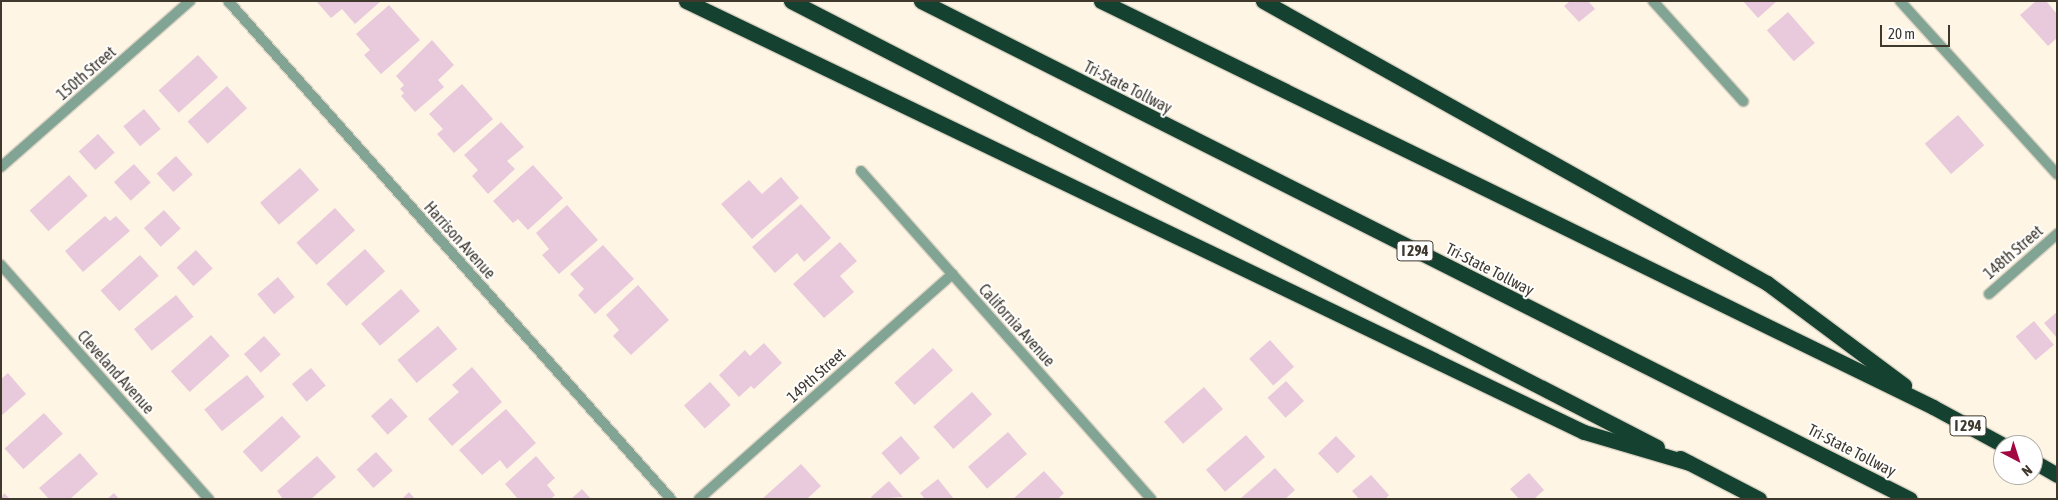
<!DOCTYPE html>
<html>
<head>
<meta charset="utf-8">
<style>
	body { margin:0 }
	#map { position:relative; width:2058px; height:500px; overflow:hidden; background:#fff5e4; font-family:"Asap Condensed",sans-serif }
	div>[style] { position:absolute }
	.building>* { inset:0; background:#e8cadc; transform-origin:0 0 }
	.roads { filter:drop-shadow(1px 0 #dcd3c3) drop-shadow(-1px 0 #dcd3c3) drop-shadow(0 1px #dcd3c3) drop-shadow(0 -1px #dcd3c3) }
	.lane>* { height:10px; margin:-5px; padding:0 5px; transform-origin:5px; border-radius:5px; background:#82a494 }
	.street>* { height:10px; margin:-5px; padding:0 5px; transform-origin:5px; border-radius:5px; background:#82a494 }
	.highway>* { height:15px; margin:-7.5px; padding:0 7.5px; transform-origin:7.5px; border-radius:7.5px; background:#144130 }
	span { translate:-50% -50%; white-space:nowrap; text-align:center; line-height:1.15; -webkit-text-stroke:4px #fff; paint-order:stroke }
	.shield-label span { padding:1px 4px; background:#fff; border:1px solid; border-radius:4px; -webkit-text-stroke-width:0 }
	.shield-label { font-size:15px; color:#3e382d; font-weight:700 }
	.street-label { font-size:16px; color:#3e382d }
	.frame { position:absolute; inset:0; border:2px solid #3e382d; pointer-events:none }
	.north { position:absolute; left:1993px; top:435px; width:50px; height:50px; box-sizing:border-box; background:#fff; border:1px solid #b2afab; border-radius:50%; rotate:140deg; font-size:14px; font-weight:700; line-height:20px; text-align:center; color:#3e382d }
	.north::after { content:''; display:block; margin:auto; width:18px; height:22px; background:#a20741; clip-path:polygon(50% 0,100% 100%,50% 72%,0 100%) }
	.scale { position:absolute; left:1880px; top:25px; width:70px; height:22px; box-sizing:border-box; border:2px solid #3e382d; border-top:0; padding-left:6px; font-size:15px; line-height:18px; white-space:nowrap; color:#3e382d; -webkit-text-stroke:4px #fff; paint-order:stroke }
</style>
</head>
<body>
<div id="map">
	<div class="building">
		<div style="clip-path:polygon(316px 1px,381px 1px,355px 24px,342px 9px,331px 18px)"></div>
		<div style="clip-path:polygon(1570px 1px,1588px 1px,1595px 9px,1579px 22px,1564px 6px)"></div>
		<div style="clip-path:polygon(1743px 1px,1777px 1px,1758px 18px)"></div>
		<div style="clip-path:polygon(2036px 1px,2046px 1px,2057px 14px,2057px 38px,2048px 46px,2020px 15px)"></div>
		<div style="clip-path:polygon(389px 5px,420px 40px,381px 74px,364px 55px,370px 50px,356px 34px)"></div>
		<div style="left:1788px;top:12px;width:41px;height:28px;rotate:49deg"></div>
		<div style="clip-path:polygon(432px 40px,454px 65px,438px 80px,444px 87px,415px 112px,401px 96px,404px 93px,400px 89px,404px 85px,396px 76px)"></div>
		<div style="left:198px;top:55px;width:30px;height:53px;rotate:48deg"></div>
		<div style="clip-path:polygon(462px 84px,493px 119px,454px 153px,437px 134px,443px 129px,429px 114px)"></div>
		<div style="left:227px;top:86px;width:30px;height:53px;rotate:48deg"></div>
		<div style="left:144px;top:109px;width:26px;height:27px;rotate:50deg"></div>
		<div style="left:1958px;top:115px;width:40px;height:44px;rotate:49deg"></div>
		<div style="clip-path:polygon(501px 122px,524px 147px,507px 161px,515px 169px,488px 194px,472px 176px,478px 170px,464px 155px)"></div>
		<div style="left:98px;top:134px;width:25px;height:26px;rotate:48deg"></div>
		<div style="left:176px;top:156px;width:25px;height:26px;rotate:48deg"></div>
		<div style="left:134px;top:164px;width:25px;height:27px;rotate:48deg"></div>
		<div style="clip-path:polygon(533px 165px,563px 198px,528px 230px,518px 219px,513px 223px,493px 201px)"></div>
		<div style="left:300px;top:168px;width:29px;height:53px;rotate:49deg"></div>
		<div style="left:69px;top:175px;width:28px;height:53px;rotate:48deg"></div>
		<div style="clip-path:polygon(781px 177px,799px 198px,752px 239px,721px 204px,749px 180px,762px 194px)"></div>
		<div style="clip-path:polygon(801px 204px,831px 238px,804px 262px,797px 253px,775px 273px,752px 247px)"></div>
		<div style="clip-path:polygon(567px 205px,598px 240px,559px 274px,542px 255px,549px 249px,536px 233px)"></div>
		<div style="left:335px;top:208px;width:30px;height:52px;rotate:48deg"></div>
		<div style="left:164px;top:210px;width:25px;height:27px;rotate:48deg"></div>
		<div style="clip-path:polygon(105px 216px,110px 221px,116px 216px,130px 231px,83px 272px,65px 251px)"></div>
		<div style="clip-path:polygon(840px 242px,857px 261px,840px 276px,854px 292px,824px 318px,793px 284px)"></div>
		<div style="clip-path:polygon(603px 245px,634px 279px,595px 314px,578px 295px,584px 289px,570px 274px)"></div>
		<div style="left:365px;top:249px;width:30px;height:52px;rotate:48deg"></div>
		<div style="left:196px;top:250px;width:25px;height:26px;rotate:48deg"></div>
		<div style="left:140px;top:255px;width:28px;height:53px;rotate:48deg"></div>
		<div style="left:278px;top:277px;width:26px;height:27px;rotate:50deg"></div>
		<div style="clip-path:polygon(638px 285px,669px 320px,631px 355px,613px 336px,619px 330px,606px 315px)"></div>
		<div style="left:401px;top:289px;width:29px;height:53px;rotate:49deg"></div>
		<div style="left:176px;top:295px;width:28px;height:54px;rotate:51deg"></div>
		<div style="clip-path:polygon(2057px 312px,2057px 338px,2044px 323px)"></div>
		<div style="left:2034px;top:321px;width:31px;height:24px;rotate:50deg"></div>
		<div style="left:438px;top:326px;width:30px;height:53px;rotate:50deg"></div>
		<div style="left:211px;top:335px;width:28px;height:54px;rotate:48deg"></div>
		<div style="left:264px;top:336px;width:25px;height:27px;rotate:48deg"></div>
		<div style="left:1270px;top:340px;width:36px;height:28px;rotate:48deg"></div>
		<div style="clip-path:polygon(764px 343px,782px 363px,754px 389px,751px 386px,739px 397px,719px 375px,745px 350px,750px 356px)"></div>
		<div style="left:933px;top:348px;width:30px;height:52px;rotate:48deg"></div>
		<div style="clip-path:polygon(472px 367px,502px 402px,452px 446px,428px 419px,459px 392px,452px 385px)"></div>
		<div style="left:311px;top:368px;width:23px;height:25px;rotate:50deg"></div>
		<div style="clip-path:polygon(8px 373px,26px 394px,1px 416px,1px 379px)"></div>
		<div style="left:247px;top:375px;width:28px;height:55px;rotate:51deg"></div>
		<div style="left:1286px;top:381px;width:27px;height:25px;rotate:48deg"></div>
		<div style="left:710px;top:382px;width:31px;height:35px;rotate:48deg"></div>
		<div style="left:1204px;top:387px;width:29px;height:53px;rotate:49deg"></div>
		<div style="left:972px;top:392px;width:30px;height:52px;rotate:48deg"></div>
		<div style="left:391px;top:398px;width:25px;height:27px;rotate:48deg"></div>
		<div style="clip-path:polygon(506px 409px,536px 443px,507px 469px,500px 460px,482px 475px,459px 450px)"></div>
		<div style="left:44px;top:413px;width:28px;height:53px;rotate:48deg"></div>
		<div style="left:282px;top:416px;width:28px;height:53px;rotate:48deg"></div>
		<div style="left:1008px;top:432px;width:29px;height:53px;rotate:49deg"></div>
		<div style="left:1246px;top:435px;width:29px;height:53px;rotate:49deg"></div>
		<div style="left:901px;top:436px;width:29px;height:26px;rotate:49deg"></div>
		<div style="left:1336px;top:436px;width:28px;height:25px;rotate:46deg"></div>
		<div style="left:376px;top:452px;width:25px;height:26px;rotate:48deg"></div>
		<div style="clip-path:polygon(80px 453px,98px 474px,70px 499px,49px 499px,39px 488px)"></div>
		<div style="clip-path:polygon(317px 456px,336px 477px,311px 499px,283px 499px,277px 491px)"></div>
		<div style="clip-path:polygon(536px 456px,555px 478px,547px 485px,555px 495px,551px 499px,518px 499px,505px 484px)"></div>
		<div style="clip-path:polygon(801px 464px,821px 486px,807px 499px,762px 499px)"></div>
		<div style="clip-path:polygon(1275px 468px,1295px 490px,1285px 499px,1240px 499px)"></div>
		<div style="clip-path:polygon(1044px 471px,1064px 493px,1058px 499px,1013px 499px)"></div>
		<div style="clip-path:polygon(1529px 473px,1544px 490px,1534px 499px,1519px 499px,1510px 489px)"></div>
		<div style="clip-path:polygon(1371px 475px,1389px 495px,1385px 499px,1359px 499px,1352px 491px)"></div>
		<div style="clip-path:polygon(938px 479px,954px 499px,925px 499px,920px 493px)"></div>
		<div style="clip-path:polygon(889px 481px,903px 497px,873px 499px,871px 497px)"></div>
		<div style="clip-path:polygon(582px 489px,591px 499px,571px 499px)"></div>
		<div style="clip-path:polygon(409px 492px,415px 499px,402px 499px)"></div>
		<div style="clip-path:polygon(4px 493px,10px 499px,1px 499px)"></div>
		<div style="clip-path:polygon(114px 493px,119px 499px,107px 499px)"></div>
	</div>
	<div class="roads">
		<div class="lane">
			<div style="left:1900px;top:1px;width:234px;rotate:47.8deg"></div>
		</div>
		<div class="street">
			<div style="left:228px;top:1px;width:667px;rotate:48.35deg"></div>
			<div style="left:1653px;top:1px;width:135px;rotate:48deg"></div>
			<div style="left:1px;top:167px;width:252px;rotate:-41.3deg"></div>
			<div style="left:861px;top:171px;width:438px;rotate:48.5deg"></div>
			<div style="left:1px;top:265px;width:313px;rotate:48.4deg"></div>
			<div style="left:1989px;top:294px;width:91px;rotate:-41.4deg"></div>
			<div style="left:699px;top:499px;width:339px;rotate:-41.6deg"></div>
		</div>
		<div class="highway">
			<div style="left:686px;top:1px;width:996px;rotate:25.64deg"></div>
			<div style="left:1584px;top:432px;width:109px;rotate:16.4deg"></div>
			<div style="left:791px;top:1px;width:974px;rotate:27.25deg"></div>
			<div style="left:921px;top:1px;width:1107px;rotate:26.73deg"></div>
			<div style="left:1101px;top:1px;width:926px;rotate:26.01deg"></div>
			<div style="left:1933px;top:407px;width:80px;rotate:28.5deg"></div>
			<div style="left:1263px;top:1px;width:578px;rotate:29.23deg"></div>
			<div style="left:1767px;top:283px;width:171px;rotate:36.7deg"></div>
			<div style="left:1680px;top:458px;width:89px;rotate:27.4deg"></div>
			<div style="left:2033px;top:461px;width:28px;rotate:30deg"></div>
		</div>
	</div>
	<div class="shield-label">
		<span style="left:1415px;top:251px">I 294</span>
		<span style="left:1968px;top:426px">I 294</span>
	</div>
	<div class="street-label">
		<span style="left:86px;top:73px;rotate:-41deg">150th Street</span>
		<span style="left:1128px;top:87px;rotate:27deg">Tri-State Tollway</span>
		<span style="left:460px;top:240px;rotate:48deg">Harrison Avenue</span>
		<span style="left:2013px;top:252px;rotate:-41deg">148th Street</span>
		<span style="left:1490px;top:269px;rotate:27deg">Tri-State Tollway</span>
		<span style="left:1017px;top:325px;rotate:48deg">California Avenue</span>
		<span style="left:116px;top:372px;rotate:48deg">Cleveland Avenue</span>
		<span style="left:816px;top:375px;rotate:-42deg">149th Street</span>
		<span style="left:1852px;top:450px;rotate:27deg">Tri-State Tollway</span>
	</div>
	<div class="frame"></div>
	<div class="north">N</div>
	<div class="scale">20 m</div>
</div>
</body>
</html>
